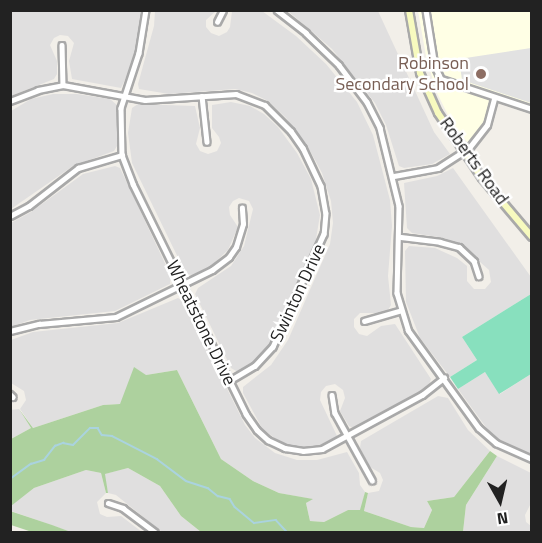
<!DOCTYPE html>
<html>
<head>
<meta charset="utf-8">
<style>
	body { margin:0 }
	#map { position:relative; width:542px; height:543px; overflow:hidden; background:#f2efe9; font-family:"Titillium Web",sans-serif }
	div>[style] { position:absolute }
	.residential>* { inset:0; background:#e0dfdf }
	.education>* { inset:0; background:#ffffe5 }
	.forest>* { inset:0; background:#add19e }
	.pitch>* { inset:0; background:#88e0be }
	.parking>* { inset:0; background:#e2e2e2 }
	.stream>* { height:1.5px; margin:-0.75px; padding:0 0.75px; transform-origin:0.75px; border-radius:0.75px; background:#aad3df }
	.roads { filter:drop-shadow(2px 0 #a9a9a9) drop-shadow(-2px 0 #a9a9a9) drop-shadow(0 2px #a9a9a9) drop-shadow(0 -2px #a9a9a9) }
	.minor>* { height:4.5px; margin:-2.25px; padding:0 2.25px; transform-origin:2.25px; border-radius:2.25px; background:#fff }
	.secondary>* { height:6px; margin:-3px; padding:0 3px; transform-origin:3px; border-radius:3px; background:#f7fabf }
	.dots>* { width:16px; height:16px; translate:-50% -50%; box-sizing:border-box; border:3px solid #fff; border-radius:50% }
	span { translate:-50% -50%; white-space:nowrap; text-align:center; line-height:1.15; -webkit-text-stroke:5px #fff; paint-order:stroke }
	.education-label { font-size:18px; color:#785e54 }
	.right { translate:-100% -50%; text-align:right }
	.street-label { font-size:18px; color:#222 }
	.frame { position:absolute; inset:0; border:12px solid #222; pointer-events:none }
	.north { position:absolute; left:470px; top:471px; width:60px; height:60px; -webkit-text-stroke:4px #fff; paint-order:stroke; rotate:172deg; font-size:16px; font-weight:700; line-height:24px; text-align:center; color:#222 }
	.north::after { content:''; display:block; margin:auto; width:21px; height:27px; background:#222; clip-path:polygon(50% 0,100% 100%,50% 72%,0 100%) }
</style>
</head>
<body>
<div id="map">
	<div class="residential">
		<div style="clip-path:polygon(11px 11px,143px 11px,132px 65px,121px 88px,72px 79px,69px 61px,74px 43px,68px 36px,60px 35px,54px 38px,50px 45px,57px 61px,57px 74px,54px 79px,11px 96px)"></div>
		<div style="clip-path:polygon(155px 11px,216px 11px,206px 20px,206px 27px,211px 33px,219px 36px,227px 32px,230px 27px,232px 11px,262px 11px,296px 36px,326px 64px,357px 102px,373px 135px,390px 200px,392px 226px,388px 276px,391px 305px,388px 310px,378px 313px,360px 313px,354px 319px,354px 327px,359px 334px,367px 336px,381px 326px,395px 324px,431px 379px,429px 385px,422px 391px,355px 429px,349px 426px,340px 411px,345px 398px,343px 390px,335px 384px,326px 386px,321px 392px,320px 400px,337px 436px,330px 442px,314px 447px,295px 447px,277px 440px,262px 428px,243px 393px,243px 387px,271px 365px,288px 340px,330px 244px,333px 223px,331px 201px,322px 173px,308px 147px,286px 118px,268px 101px,252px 93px,235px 89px,169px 94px,139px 89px,138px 84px,154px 26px)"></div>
		<div style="clip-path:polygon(288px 11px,378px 11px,434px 132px,450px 154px,432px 164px,404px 168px,399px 166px,386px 125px,375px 103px,332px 49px)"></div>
		<div style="clip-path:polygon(53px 94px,77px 94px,110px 99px,117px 105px,117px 146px,114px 151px,73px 166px,11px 209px,11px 111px,31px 99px)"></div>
		<div style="clip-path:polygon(231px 102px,250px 106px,264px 114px,278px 127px,297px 153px,311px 179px,320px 215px,315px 245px,274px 342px,258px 361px,238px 372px,231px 368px,195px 294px,198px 288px,231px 266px,244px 246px,253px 209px,249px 201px,239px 198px,233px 201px,229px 207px,230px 215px,238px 227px,228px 250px,210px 267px,192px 275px,186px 274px,132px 163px,128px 133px,132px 108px,138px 104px,195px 106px,200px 128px,196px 144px,200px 151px,208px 154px,217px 151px,221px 143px,219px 137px,212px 128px,212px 105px)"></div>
		<div style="clip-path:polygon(115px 166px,120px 168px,171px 276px,170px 284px,115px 311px,30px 320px,11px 327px,11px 223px,31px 212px,83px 174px)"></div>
		<div style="clip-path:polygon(453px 168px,531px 277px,531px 294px,462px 337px,477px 360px,450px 377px,420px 338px,406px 302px,405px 251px,409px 246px,435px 248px,457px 258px,467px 266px,467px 281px,474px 289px,485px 289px,491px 282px,489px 270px,461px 245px,444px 238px,412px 233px,407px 228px,404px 183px,437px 176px)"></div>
		<div style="clip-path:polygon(178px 298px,184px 302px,245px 425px,255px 438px,275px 453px,297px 460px,317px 460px,347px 452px,359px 473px,360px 485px,365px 492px,361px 510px,348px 510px,324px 522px,310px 521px,306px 503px,312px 499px,279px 493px,253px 481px,221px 459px,177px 370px,146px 375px,120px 404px,103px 405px,33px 428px,20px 409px,26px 400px,24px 391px,11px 383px,11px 340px,33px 332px,118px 323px)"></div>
		<div style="clip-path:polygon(485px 372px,500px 394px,531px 374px,531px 455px,501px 441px,488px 430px,458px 389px)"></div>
		<div style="clip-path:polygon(438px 396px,448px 398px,468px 430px,490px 451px,454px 497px,427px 501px,432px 510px,424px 528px,411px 527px,364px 511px,368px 493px,379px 491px,383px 480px,380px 473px,370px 467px,360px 448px,361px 441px)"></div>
		<div style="clip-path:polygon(19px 409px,31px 428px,11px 439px,10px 410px)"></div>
		<div style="clip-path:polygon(497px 456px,531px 473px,531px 503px,525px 515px,526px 522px,531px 526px,531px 532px,463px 532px,466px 505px)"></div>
		<div style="clip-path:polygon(128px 468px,160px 486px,181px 516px,201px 532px,162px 532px,116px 495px,108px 493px,104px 474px)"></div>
		<div style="clip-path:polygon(86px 470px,101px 473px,106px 493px,97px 502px,100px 514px,107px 517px,121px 516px,142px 532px,71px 532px,11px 511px,10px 506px,34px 488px)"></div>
	</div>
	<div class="education">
		<div style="clip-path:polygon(418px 11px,531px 11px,531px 111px,496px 100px,485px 130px,471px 147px,452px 123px,436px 91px,426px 56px)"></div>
	</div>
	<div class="forest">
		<div style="clip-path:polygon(134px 367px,146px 375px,177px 370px,221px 459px,253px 481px,279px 493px,313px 499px,306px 503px,310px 521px,324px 522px,348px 510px,360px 510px,365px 492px,368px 493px,364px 511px,411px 527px,424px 528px,432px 510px,427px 501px,454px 497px,490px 451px,497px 456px,466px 505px,463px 532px,465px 532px,201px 532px,181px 516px,160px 486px,128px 468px,105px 474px,108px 493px,106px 493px,101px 473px,86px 470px,34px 488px,11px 506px,11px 439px,31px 428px,19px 409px,33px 428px,103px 405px,120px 404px)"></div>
		<div style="clip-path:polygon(10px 511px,52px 525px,71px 532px,32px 532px,11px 525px)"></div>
	</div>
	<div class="pitch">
		<div style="clip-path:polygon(531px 294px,531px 374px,499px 394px,485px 372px,458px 389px,450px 377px,477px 360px,462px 337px)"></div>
	</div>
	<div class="parking">
		<div style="clip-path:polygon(531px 48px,531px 103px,462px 80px,459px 59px)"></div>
	</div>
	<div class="stream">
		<div style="left:10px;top:479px;width:26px;rotate:-36deg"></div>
		<div style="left:31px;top:464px;width:14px;rotate:-17deg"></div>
		<div style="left:44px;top:460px;width:18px;rotate:-52deg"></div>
		<div style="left:55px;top:446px;width:9px;rotate:-21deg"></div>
		<div style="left:63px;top:443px;width:10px;rotate:11deg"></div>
		<div style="left:73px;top:445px;width:24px;rotate:-45deg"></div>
		<div style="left:90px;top:428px;width:8px"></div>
		<div style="left:98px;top:428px;width:8px;rotate:60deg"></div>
		<div style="left:102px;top:435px;width:10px;rotate:6deg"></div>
		<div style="left:112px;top:436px;width:51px;rotate:27.1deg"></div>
		<div style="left:157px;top:459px;width:36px;rotate:37deg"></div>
		<div style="left:186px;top:481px;width:23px;rotate:18deg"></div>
		<div style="left:208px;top:488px;width:13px;rotate:39deg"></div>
		<div style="left:218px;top:496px;width:12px;rotate:14deg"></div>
		<div style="left:230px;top:499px;width:9px;rotate:58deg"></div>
		<div style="left:235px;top:507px;width:25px;rotate:40deg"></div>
		<div style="left:254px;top:523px;width:22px;rotate:-8deg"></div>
		<div style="left:276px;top:520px;width:16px;rotate:47deg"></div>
	</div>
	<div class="roads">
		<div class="minor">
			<div style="left:146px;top:10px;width:44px;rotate:99.2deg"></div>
			<div style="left:139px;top:53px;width:58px;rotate:108.1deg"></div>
			<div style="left:121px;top:108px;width:47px;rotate:88.8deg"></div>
			<div style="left:122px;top:155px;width:31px;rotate:69deg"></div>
			<div style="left:133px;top:184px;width:256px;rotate:63.8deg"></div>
			<div style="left:246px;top:414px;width:19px;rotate:55deg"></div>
			<div style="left:257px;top:430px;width:15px;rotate:42deg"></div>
			<div style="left:268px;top:440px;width:19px;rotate:25deg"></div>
			<div style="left:285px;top:448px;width:18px;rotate:9deg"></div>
			<div style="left:303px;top:451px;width:19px;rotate:-6deg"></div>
			<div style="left:322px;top:449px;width:114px;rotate:-28.4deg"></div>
			<div style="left:422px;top:395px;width:28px;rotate:-38deg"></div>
			<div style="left:277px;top:10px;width:37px;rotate:38deg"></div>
			<div style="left:306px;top:33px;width:46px;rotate:44.1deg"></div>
			<div style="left:339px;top:65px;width:46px;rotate:52.9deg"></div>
			<div style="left:367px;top:102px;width:29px;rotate:63deg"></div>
			<div style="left:380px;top:128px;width:80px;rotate:76.3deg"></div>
			<div style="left:399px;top:206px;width:87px;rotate:91.3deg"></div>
			<div style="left:397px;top:293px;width:39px;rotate:73deg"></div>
			<div style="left:408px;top:330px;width:121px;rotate:54.1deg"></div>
			<div style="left:479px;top:428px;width:23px;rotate:41deg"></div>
			<div style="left:496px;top:443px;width:39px;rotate:24deg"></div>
			<div style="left:426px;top:10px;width:57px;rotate:80.9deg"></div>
			<div style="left:435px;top:66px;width:14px;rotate:65deg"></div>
			<div style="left:441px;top:79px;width:96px;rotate:18.2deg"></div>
			<div style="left:217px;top:22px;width:13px;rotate:-63deg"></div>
			<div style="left:62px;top:45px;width:40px;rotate:88.6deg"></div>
			<div style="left:202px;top:96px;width:46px;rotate:83.8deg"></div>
			<div style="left:10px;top:101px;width:30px;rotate:-21deg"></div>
			<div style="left:38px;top:90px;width:25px;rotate:-11deg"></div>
			<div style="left:63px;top:85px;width:83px;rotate:10.4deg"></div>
			<div style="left:145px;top:100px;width:91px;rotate:-3.8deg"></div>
			<div style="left:236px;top:94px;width:31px;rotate:21deg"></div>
			<div style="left:265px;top:105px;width:37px;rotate:45deg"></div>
			<div style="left:291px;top:131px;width:21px;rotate:55deg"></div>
			<div style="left:303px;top:148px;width:42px;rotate:64.7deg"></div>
			<div style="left:321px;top:186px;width:27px;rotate:80deg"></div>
			<div style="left:326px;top:213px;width:21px;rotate:95deg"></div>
			<div style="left:324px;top:234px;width:124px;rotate:114.3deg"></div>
			<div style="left:273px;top:347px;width:26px;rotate:133deg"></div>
			<div style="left:255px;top:366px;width:29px;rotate:149deg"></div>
			<div style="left:394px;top:176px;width:45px;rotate:-10.3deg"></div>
			<div style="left:438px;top:168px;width:37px;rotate:-33deg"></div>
			<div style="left:469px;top:148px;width:29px;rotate:-52deg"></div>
			<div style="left:487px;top:125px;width:28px;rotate:-75deg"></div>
			<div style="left:10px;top:216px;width:21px;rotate:-28deg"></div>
			<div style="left:29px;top:206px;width:62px;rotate:-37.8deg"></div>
			<div style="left:78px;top:168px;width:46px;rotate:-16.5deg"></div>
			<div style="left:401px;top:237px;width:39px;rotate:7deg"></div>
			<div style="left:440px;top:242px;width:20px;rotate:15deg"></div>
			<div style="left:459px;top:247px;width:21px;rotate:43deg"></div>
			<div style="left:474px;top:261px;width:16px;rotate:72deg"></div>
			<div style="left:364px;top:321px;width:37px;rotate:-16deg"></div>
			<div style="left:10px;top:331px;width:30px;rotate:-14deg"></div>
			<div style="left:39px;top:324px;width:77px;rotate:-5.2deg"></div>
			<div style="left:116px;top:317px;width:107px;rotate:-26.1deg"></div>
			<div style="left:212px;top:270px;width:21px;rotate:-37deg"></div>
			<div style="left:229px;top:257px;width:12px;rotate:-55deg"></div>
			<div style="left:236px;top:247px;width:24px;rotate:-73deg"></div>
			<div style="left:243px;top:224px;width:16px;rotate:-94deg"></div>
			<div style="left:10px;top:394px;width:4px;rotate:45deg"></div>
			<div style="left:332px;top:395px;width:18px;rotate:81deg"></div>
			<div style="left:335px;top:413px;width:77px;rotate:61.1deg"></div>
			<div style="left:108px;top:503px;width:16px;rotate:18deg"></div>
			<div style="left:123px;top:508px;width:40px;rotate:37deg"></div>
		</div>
		<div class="secondary">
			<div style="left:409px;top:10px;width:64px;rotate:80.1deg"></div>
			<div style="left:420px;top:73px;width:44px;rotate:65.8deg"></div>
			<div style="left:438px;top:113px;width:78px;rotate:55.9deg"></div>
			<div style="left:482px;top:178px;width:77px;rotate:49.7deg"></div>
		</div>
	</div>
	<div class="dots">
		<div style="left:481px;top:74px;background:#8d6e63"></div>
	</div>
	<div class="education-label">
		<span class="right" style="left:469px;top:74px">Robinson<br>Secondary School</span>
	</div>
	<div class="street-label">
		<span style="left:474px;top:161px;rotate:54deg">Roberts Road</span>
		<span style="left:298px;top:293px;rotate:-65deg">Swinton Drive</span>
		<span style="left:201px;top:323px;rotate:64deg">Wheatstone Drive</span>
	</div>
	<div class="frame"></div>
	<div class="north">N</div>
</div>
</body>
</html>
